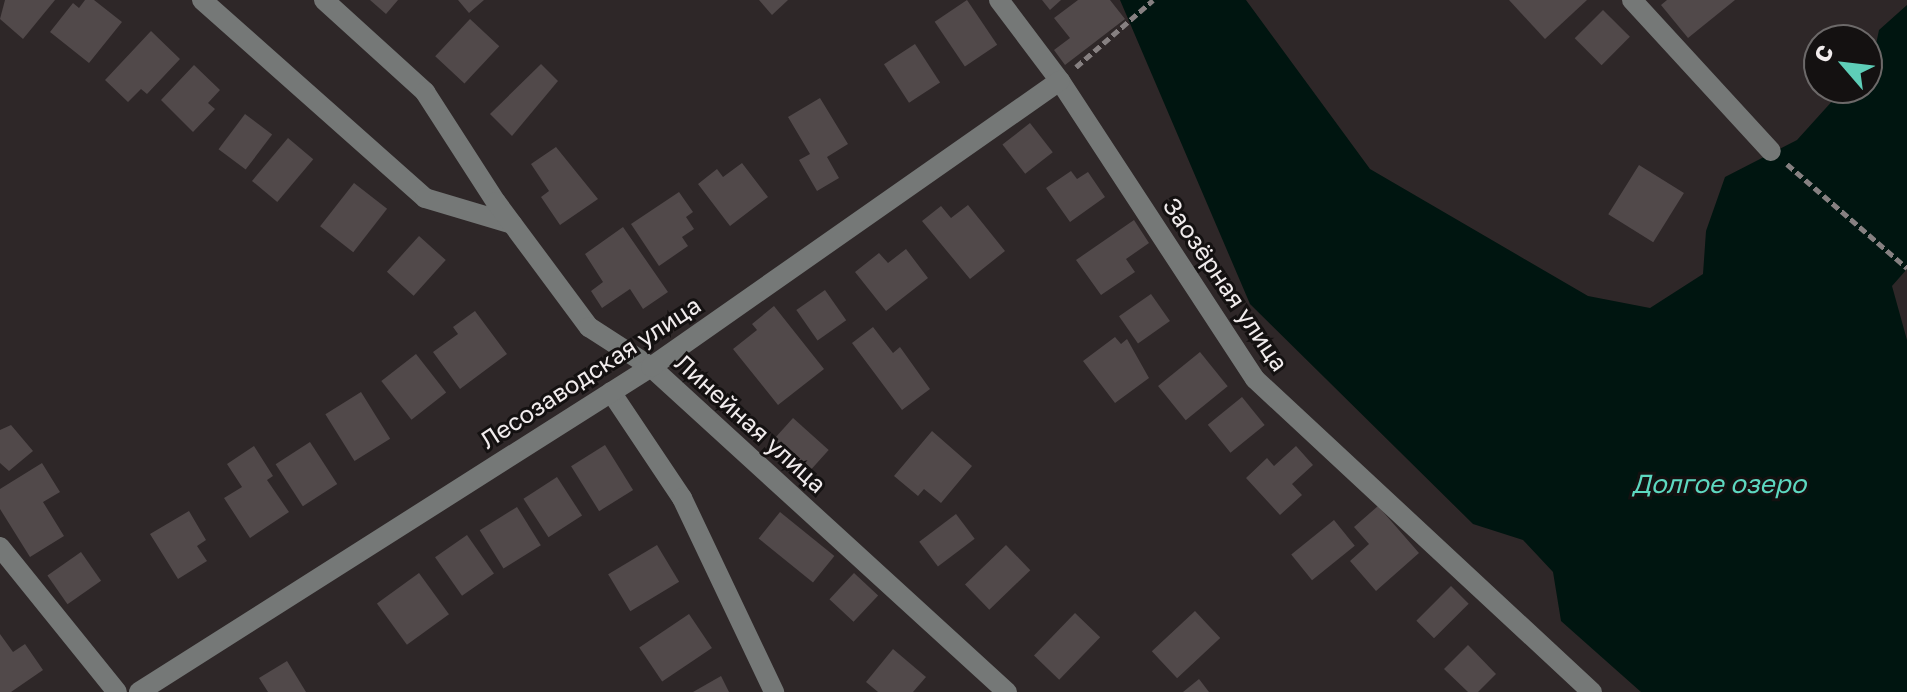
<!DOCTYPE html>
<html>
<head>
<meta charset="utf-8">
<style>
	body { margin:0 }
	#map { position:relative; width:1907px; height:692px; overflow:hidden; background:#2e2728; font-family:"Golos Text",sans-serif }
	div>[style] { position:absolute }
	.water>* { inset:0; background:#001510 }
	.building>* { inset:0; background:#51494a; transform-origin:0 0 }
	.path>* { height:5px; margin-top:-2.5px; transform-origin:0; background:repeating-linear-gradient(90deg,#868081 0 8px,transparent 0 12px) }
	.minor>* { height:20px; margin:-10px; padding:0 10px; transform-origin:10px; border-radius:10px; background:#757877 }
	span { translate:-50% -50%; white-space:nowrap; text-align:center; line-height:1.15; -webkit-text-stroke:6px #141111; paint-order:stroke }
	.street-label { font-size:24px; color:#f1eced }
	.water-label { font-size:26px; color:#5dd8c0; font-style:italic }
	.north { position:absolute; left:1803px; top:24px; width:80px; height:80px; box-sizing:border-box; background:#141111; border:2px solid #6c6969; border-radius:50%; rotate:298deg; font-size:22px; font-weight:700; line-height:32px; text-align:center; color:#f1eced }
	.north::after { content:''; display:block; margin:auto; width:28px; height:36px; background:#5eceb8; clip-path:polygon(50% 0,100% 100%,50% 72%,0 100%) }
</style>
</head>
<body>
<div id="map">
	<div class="water">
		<div style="clip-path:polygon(1120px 0,1246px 0,1370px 169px,1588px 296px,1650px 308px,1703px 274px,1706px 231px,1725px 177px,1797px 140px,1844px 88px,1867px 88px,1879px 30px,1907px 5px,1907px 269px,1892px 286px,1907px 340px,1907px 692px,1641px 692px,1561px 621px,1553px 572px,1523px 540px,1473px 524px,1250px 304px)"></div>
	</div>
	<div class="building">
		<div style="clip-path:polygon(5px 0,55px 0,23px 39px,0 19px)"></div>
		<div style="clip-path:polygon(85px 0,94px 0,122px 22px,89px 63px,50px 32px,73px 3px,79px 8px)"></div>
		<div style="clip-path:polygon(370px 0,398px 0,386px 14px)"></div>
		<div style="clip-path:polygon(458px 0,484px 0,469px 13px)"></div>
		<div style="clip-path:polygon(759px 0,788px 0,772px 15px)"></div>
		<div style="left:967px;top:0;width:54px;height:39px;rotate:56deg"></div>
		<div style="clip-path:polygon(1042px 0,1061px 0,1050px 10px)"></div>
		<div style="clip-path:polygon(1078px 0,1110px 0,1125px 19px,1065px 65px,1054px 50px,1070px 38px,1054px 18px)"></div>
		<div style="clip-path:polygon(1509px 0,1587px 0,1545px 39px)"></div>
		<div style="clip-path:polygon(1667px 0,1735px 0,1688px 38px,1661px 5px)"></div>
		<div style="left:1603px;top:10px;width:38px;height:40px;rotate:45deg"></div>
		<div style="left:470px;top:19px;width:40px;height:51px;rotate:43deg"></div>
		<div style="clip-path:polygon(151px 31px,180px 59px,147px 94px,141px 89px,128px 102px,105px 80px)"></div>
		<div style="left:915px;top:44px;width:46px;height:37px;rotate:57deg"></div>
		<div style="clip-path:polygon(541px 64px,558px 81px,512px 136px,490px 114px)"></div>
		<div style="clip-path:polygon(194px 65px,220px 90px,208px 103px,215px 109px,193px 132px,161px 100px)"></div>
		<div style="clip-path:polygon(820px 98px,848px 144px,827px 157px,839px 178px,817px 191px,799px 160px,810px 154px,788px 117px)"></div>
		<div style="left:245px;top:114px;width:34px;height:44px;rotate:37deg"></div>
		<div style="left:1030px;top:123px;width:37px;height:35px;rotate:52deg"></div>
		<div style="left:288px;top:138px;width:33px;height:56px;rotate:40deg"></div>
		<div style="clip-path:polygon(556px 147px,598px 199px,560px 225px,541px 197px,549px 191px,531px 164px)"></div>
		<div style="clip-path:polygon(742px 163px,768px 197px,730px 226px,698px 184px,717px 169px,723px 177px)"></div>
		<div style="left:1639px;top:165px;width:53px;height:58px;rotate:32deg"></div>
		<div style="clip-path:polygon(1071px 171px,1077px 179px,1088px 172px,1105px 197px,1070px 222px,1046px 188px)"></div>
		<div style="left:354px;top:183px;width:42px;height:55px;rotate:38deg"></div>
		<div style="clip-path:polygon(679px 192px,693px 212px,686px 217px,694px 229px,682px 237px,688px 246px,659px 266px,631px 224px)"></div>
		<div style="clip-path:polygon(968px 205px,1005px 251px,970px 279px,922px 221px,941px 206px,951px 218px)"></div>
		<div style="clip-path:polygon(1134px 220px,1149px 243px,1126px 259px,1135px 272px,1101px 295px,1076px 260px)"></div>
		<div style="clip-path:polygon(623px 227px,668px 292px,643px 309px,630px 289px,602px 308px,591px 291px,603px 282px,585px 254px)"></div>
		<div style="left:419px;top:236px;width:36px;height:48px;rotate:42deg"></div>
		<div style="clip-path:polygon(906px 249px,928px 278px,886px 311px,855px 272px,879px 253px,888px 263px)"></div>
		<div style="left:825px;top:290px;width:37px;height:35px;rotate:55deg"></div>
		<div style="left:1151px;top:294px;width:33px;height:39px;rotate:55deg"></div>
		<div style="clip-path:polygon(774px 306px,824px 369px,778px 405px,733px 349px,757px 330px,752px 324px)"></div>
		<div style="clip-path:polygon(475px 311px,507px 354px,460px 389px,433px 352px,458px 334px,453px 327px)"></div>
		<div style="clip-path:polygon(873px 327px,893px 353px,900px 347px,930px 389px,902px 410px,852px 343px)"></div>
		<div style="clip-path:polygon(1115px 337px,1121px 344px,1127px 339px,1149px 378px,1115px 403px,1083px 361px)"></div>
		<div style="left:1200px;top:352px;width:44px;height:54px;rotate:51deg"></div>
		<div style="left:416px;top:354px;width:49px;height:44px;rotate:52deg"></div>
		<div style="left:361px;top:392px;width:55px;height:42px;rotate:58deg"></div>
		<div style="left:1242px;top:397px;width:36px;height:44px;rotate:51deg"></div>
		<div style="left:793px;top:418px;width:48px;height:37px;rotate:42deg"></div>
		<div style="clip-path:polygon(11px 425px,33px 451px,9px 471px,0 463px,0 430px)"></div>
		<div style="clip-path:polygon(932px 431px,972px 466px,941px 503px,924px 489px,918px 496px,894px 476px)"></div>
		<div style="left:310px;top:442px;width:50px;height:41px;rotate:57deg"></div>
		<div style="left:605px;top:445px;width:53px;height:40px;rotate:58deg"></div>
		<div style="clip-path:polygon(254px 446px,273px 476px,267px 480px,289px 512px,250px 538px,224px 498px,242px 487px,227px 464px)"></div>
		<div style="clip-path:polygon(1296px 446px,1313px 465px,1292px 484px,1302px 495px,1280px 515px,1246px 478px,1267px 458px,1274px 466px)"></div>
		<div style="clip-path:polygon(42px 463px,60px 492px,43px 502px,64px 536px,30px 557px,0 509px,0 489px)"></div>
		<div style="left:557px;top:477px;width:46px;height:40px;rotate:57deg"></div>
		<div style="clip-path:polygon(1378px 506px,1419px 553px,1376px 591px,1350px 561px,1369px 544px,1354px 527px)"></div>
		<div style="left:517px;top:507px;width:45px;height:44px;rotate:58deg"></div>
		<div style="clip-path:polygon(189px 511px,206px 540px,197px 546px,207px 561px,178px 579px,150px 534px)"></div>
		<div style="left:780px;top:512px;width:70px;height:34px;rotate:39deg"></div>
		<div style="left:956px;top:514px;width:31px;height:46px;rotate:53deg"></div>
		<div style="left:1334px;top:520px;width:33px;height:55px;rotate:51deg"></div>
		<div style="left:467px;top:535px;width:47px;height:39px;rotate:55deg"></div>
		<div style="left:657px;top:545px;width:43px;height:57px;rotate:59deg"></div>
		<div style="left:1006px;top:545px;width:35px;height:57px;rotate:46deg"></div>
		<div style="left:81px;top:552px;width:35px;height:41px;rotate:55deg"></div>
		<div style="left:419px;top:573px;width:51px;height:52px;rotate:54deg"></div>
		<div style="left:854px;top:573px;width:33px;height:36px;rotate:43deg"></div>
		<div style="left:1451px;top:586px;width:25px;height:49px;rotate:45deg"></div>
		<div style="left:1195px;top:611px;width:37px;height:59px;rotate:47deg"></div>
		<div style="left:1075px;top:613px;width:35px;height:59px;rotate:44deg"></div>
		<div style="left:689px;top:614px;width:41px;height:60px;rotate:56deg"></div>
		<div style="clip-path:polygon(0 634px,13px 652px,25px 644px,43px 670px,11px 692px,0 692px)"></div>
		<div style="clip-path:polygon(1468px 645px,1496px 674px,1478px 692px,1468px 692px,1444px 669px)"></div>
		<div style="clip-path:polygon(893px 649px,926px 677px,913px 692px,878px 692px,866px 682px)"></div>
		<div style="clip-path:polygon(287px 661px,306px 692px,268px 692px,259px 678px)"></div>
		<div style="clip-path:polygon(721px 676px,729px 692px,693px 692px)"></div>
		<div style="clip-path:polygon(1199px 679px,1209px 692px,1183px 692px)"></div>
	</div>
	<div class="path">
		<div style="left:1076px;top:67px;width:102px;rotate:-41deg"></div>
		<div style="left:1787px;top:164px;width:159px;rotate:40.9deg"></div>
	</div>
	<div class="minor">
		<div style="left:202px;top:0;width:298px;rotate:41.6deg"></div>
		<div style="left:425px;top:198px;width:91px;rotate:16.6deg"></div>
		<div style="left:324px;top:0;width:137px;rotate:42.3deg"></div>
		<div style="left:425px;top:92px;width:131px;rotate:57.2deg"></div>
		<div style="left:496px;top:202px;width:156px;rotate:53.4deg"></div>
		<div style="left:589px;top:327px;width:74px;rotate:32.8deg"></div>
		<div style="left:651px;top:367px;width:482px;rotate:42.4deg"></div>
		<div style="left:999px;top:0;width:101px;rotate:53deg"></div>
		<div style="left:1060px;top:81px;width:356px;rotate:56.8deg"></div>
		<div style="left:1255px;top:379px;width:460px;rotate:42.9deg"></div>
		<div style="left:1632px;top:0;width:205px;rotate:47.4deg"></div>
		<div style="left:611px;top:392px;width:128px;rotate:56.2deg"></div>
		<div style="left:682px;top:498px;width:215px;rotate:64.6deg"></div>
		<div style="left:0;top:547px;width:186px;rotate:51.1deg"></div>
		<div style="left:139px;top:692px;width:606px;rotate:-32.41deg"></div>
		<div style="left:651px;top:367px;width:499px;rotate:-35deg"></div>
	</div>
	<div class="street-label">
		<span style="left:1226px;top:284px;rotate:56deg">Заозёрная улица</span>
		<span style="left:590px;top:372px;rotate:-33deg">Лесозаводская улица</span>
		<span style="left:751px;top:423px;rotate:42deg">Линейная улица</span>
	</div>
	<div class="water-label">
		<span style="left:1719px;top:484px">Долгое озеро</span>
	</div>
	<div class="north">С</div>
</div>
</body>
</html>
